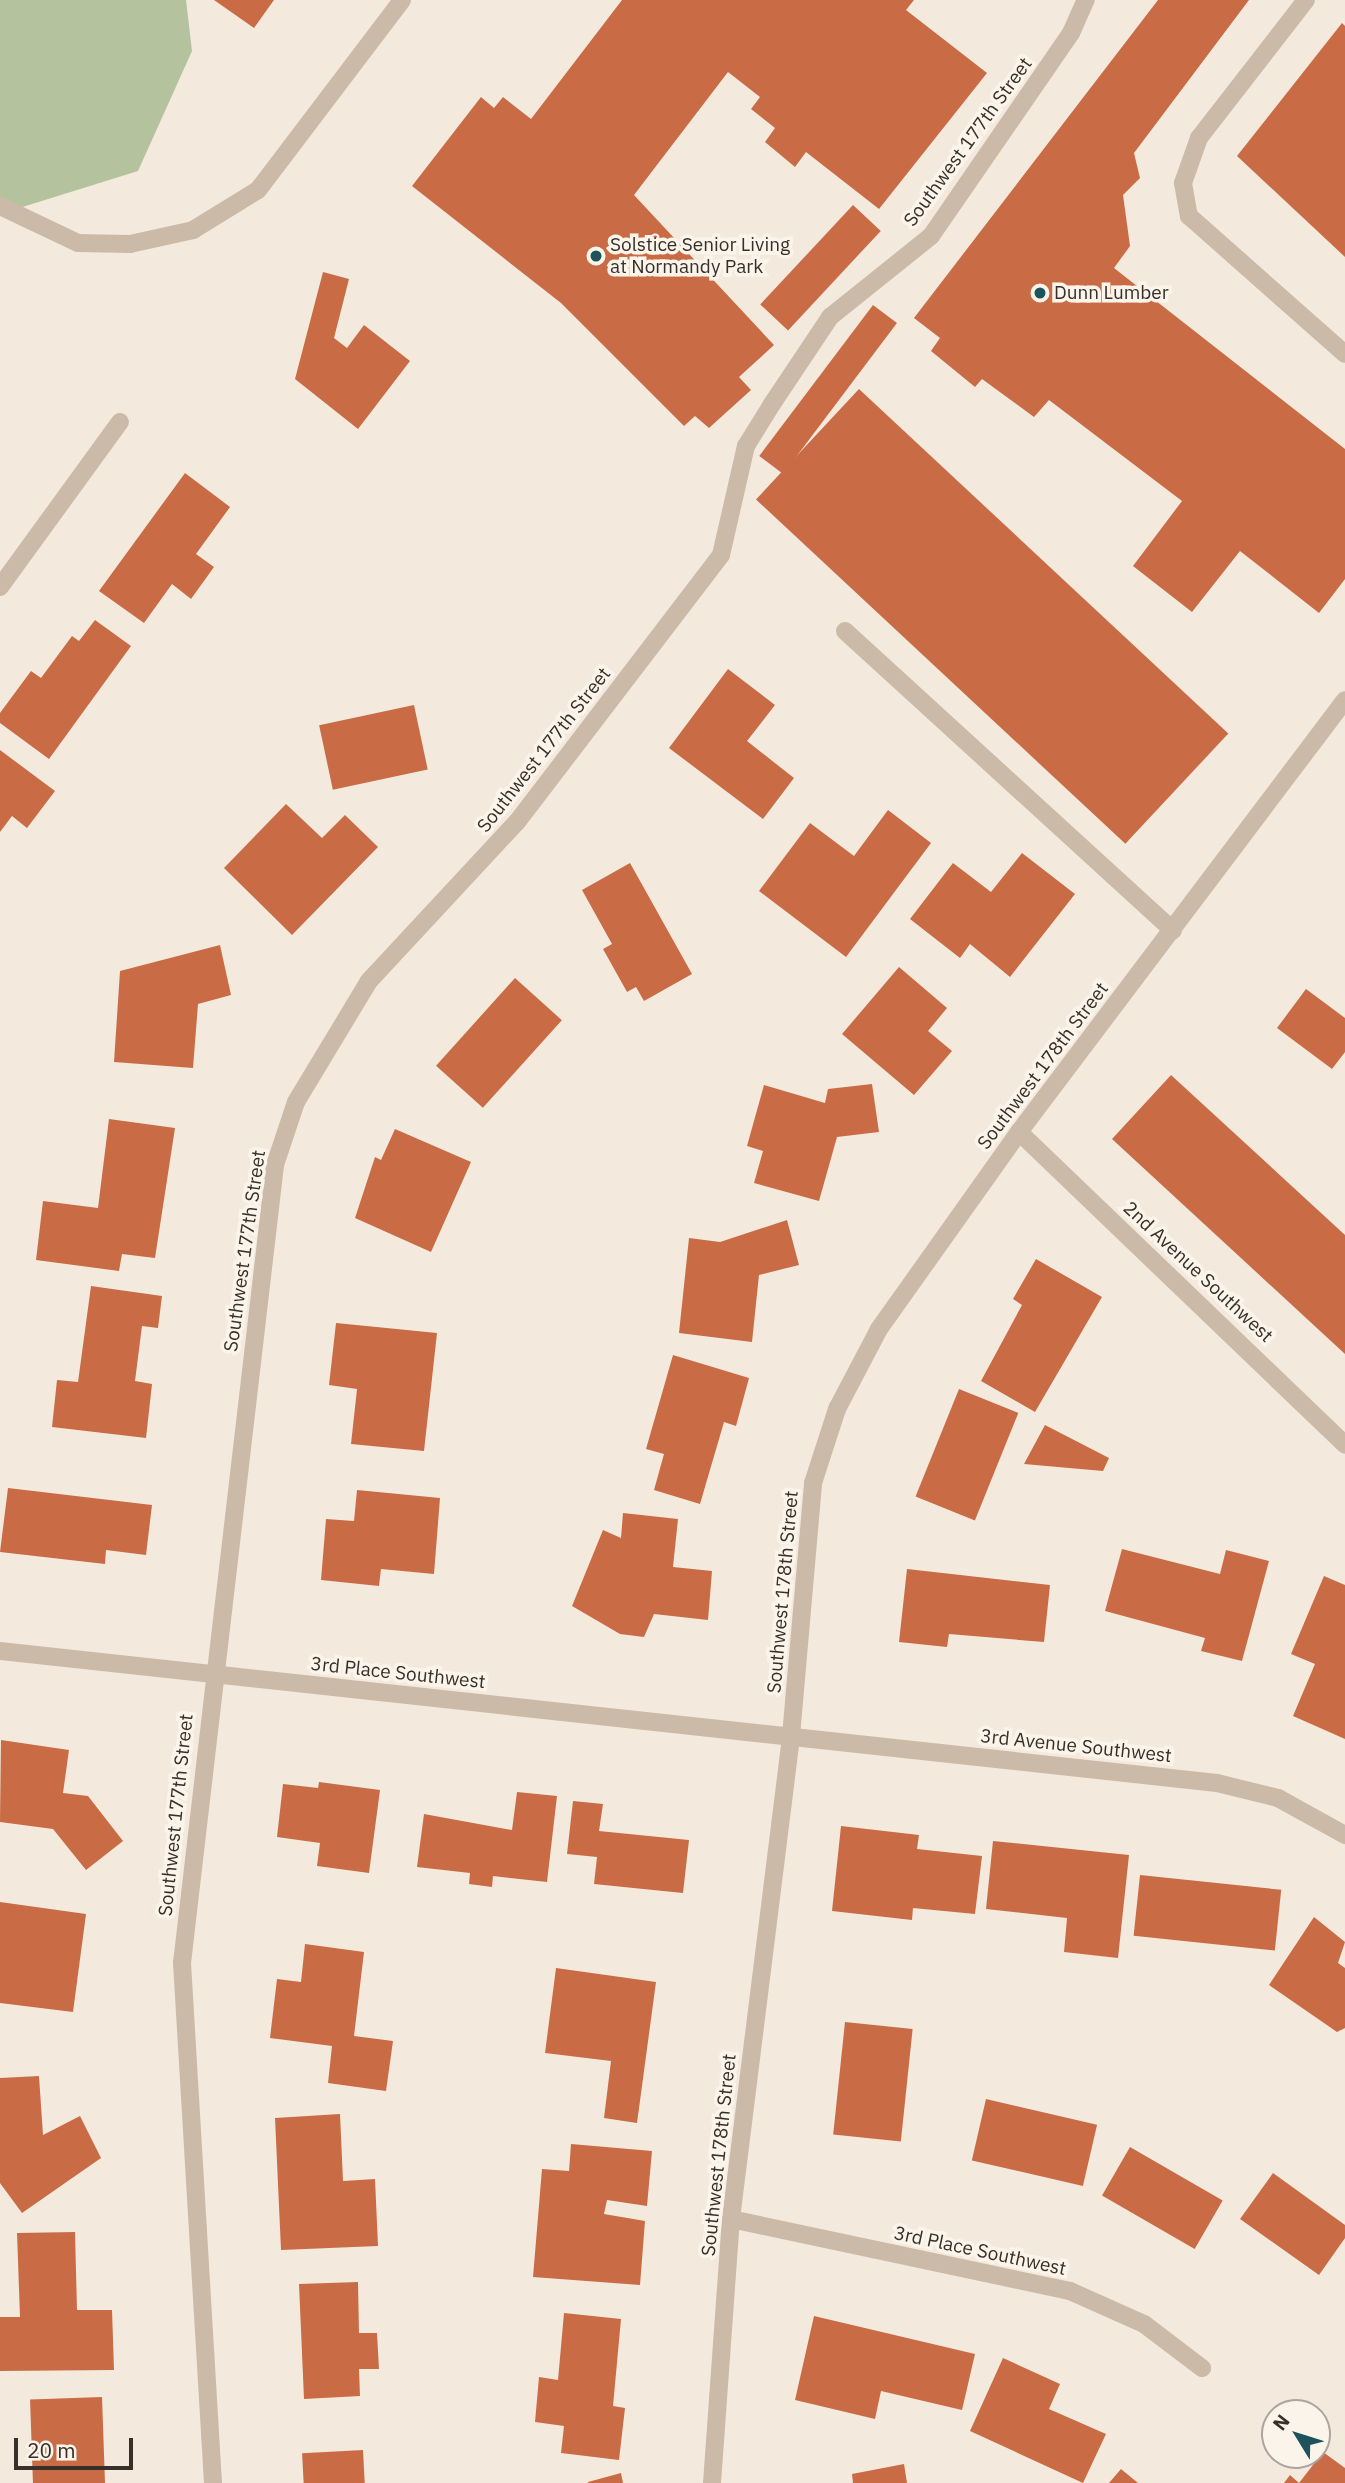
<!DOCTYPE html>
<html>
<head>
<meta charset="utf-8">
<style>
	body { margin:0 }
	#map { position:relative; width:1345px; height:2483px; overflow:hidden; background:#f3eadd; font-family:"IBM Plex Sans",sans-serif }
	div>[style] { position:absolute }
	.green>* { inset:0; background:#b4c39d }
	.building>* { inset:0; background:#c96c46; transform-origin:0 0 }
	.service>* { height:18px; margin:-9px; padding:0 9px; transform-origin:9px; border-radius:9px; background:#ccbaa9 }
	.minor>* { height:18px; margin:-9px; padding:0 9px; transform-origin:9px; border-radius:9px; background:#ccbaa9 }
	.dots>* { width:19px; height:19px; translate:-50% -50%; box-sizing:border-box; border:4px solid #faf4ea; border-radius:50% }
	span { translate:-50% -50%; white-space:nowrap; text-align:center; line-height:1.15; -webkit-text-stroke:7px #faf4ea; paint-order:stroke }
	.street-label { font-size:19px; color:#392f29 }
	.poi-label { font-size:19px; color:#392f29 }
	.left { translate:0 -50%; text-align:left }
	.north { position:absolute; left:1261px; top:2399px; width:70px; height:70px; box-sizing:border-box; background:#faf4ea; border:2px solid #ada59d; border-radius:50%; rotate:308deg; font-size:19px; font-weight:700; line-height:28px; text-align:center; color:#392f29 }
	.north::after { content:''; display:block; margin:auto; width:24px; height:32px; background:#1d545b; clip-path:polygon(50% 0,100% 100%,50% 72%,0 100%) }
	.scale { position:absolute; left:14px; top:2438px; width:119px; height:32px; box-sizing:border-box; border:4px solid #392f29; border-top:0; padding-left:9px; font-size:21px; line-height:24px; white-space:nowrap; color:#392f29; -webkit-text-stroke:5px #faf4ea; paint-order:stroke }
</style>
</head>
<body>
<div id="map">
	<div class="green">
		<div style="clip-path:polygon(0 0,186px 0,192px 51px,138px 171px,0 214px)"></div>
	</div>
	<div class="building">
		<div style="clip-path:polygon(214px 0,274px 0,254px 28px)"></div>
		<div style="clip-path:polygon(622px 0,914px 0,906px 10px,987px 73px,879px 209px,806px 152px,795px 167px,765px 142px,775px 128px,751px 109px,760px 97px,728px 72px,634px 195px,774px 345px,739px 377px,751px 390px,709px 428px,695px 416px,684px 426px,561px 303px,412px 186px,481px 97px,494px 108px,503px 97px,531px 119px)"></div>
		<div style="clip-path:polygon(1158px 0,1249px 0,1134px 153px,1140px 178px,1123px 195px,1130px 246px,1114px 268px,1345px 449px,1345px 579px,1319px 613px,1240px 551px,1192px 612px,1133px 566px,1182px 501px,1049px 400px,1034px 417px,982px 379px,975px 387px,931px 351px,940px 338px,914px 318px)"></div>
		<div style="clip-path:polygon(1342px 23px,1345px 26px,1345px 257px,1237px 156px)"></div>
		<div style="left:853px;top:205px;width:38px;height:136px;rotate:43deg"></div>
		<div style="clip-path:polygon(323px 272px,349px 279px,334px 338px,347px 348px,364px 325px,410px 361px,358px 429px,295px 379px)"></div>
		<div style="left:873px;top:305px;width:30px;height:189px;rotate:37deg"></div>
		<div style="left:859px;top:389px;width:505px;height:151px;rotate:43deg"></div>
		<div style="clip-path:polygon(185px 473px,230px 507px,196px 554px,214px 567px,191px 599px,172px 584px,144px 623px,99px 591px)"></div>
		<div style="clip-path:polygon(95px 620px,131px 646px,49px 759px,0 723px,0 713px,31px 671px,41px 678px,72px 636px,79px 641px)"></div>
		<div style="clip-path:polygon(728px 669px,775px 705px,747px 741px,794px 778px,763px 819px,669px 748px)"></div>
		<div style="left:414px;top:705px;width:66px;height:97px;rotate:78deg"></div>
		<div style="clip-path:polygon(0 750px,55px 791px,27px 828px,12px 816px,0 832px)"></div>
		<div style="clip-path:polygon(286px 804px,322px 838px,345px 815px,378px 847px,292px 935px,224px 868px)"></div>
		<div style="clip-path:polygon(888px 810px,931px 843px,846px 957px,759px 891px,810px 823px,854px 856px)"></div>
		<div style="clip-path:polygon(1022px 853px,1075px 894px,1010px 977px,970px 944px,960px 958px,910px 919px,953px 863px,991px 892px)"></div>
		<div style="clip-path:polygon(630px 863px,692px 974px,644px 1001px,636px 987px,627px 992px,603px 949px,612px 944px,582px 890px)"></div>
		<div style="clip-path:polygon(220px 945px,231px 995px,198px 1004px,193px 1068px,114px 1062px,120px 971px)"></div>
		<div style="clip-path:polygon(899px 967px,947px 1008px,928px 1031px,952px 1051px,914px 1095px,842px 1034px)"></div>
		<div style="left:515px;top:978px;width:63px;height:118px;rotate:42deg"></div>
		<div style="clip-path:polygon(1306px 989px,1345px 1018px,1345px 1052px,1332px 1069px,1277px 1028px)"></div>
		<div style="clip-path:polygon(1171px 1075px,1345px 1235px,1345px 1354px,1112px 1139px)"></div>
		<div style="clip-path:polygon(872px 1084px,879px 1132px,837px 1137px,819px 1201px,754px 1183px,763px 1151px,747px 1146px,764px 1085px,825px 1103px,828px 1089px)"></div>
		<div style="clip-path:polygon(109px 1119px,175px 1128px,155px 1258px,122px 1254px,119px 1271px,36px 1260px,43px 1201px,98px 1208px)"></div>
		<div style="clip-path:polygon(395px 1129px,471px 1162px,431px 1252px,355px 1218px,375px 1157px,381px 1160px)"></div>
		<div style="clip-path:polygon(787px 1220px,799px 1265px,759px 1275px,752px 1342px,679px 1333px,689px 1238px,720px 1242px)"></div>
		<div style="clip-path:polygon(1036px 1259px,1102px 1297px,1035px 1412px,981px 1381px,1022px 1305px,1013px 1299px)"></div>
		<div style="clip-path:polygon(91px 1286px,162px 1296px,158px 1328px,142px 1326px,135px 1381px,152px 1384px,146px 1438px,52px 1427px,57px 1380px,78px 1382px)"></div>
		<div style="clip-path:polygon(336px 1323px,437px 1333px,424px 1451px,351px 1444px,357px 1389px,329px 1385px)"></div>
		<div style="clip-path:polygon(673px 1355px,749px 1378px,736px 1426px,724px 1422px,700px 1504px,654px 1490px,664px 1454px,646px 1449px)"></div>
		<div style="left:959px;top:1389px;width:64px;height:116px;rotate:22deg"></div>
		<div style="clip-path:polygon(1045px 1425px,1109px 1458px,1103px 1471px,1024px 1464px)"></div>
		<div style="clip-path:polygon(8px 1488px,152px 1505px,146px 1555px,106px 1550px,105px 1564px,0 1552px)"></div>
		<div style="clip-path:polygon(357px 1490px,440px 1498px,434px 1574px,381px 1569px,379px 1586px,321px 1580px,326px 1519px,354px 1521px)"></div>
		<div style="clip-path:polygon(623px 1513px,678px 1519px,673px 1567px,712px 1571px,708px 1620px,654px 1614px,644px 1637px,620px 1634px,572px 1606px,603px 1530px,621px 1538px)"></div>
		<div style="clip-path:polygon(1122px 1549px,1220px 1574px,1226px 1550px,1269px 1561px,1242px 1661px,1201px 1651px,1205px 1638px,1105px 1611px)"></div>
		<div style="clip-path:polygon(907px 1569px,1050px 1585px,1044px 1642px,949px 1634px,947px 1647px,899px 1642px)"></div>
		<div style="clip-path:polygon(1324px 1576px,1345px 1585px,1345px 1739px,1293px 1716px,1315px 1664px,1291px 1654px)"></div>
		<div style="clip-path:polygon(1px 1740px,69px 1750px,63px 1793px,88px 1796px,123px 1841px,86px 1870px,53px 1829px,0 1822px)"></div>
		<div style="clip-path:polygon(319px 1782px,380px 1790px,369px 1873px,317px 1866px,320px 1843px,277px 1837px,283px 1784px,318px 1788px)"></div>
		<div style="clip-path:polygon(517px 1792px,557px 1796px,547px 1882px,493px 1876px,492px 1887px,469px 1884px,470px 1873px,417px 1867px,424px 1814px,512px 1830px)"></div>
		<div style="clip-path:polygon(573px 1801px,603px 1804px,599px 1831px,689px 1840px,683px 1893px,594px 1884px,597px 1857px,567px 1854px)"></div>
		<div style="clip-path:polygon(841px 1826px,919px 1835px,917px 1849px,982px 1856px,975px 1914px,913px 1908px,912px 1920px,832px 1911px)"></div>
		<div style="clip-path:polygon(993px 1841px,1129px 1855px,1118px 1958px,1064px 1952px,1067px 1918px,986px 1909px)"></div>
		<div style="left:1140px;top:1875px;width:142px;height:61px;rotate:6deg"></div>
		<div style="clip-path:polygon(0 1902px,86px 1914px,73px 2012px,0 2003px)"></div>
		<div style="clip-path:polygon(1314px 1917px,1345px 1942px,1338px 1963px,1345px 1968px,1345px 2028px,1337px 2032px,1269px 1985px)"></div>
		<div style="clip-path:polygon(305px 1944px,364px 1952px,354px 2036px,393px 2041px,386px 2091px,328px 2083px,332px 2046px,270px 2038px,277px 1979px,301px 1982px)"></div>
		<div style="clip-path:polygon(556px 1968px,656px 1982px,637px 2123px,604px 2118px,611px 2061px,545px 2053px)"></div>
		<div style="left:845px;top:2022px;width:68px;height:113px;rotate:6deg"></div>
		<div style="clip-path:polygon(39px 2076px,43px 2135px,80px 2116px,101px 2158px,22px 2213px,0 2183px,0 2078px)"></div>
		<div style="left:986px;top:2099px;width:114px;height:63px;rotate:13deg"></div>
		<div style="clip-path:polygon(340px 2114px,343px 2181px,375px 2179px,378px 2246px,281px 2250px,275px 2118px)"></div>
		<div style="clip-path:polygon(571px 2144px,652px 2151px,647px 2206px,607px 2200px,604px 2214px,645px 2221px,640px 2285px,533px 2277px,542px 2169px,569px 2171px)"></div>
		<div style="left:1130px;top:2147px;width:107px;height:56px;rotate:30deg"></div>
		<div style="clip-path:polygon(1273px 2173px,1345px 2225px,1345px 2238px,1319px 2275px,1240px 2219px)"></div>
		<div style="clip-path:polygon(75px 2232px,77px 2310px,112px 2310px,114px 2370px,0 2371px,0 2317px,20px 2317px,17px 2233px)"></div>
		<div style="clip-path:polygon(358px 2282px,359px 2333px,377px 2333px,379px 2369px,359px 2369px,360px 2396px,304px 2399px,299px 2284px)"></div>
		<div style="clip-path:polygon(564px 2313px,621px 2319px,613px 2406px,625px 2408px,619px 2460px,561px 2453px,564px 2426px,535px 2422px,539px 2377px,558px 2380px)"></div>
		<div style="clip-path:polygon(814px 2316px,975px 2354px,962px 2410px,881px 2391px,875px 2419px,795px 2400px)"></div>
		<div style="clip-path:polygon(1003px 2358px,1060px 2384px,1049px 2409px,1106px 2434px,1083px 2483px,970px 2431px)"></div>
		<div style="left:102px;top:2397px;width:86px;height:72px;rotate:88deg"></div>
		<div style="left:363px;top:2450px;width:33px;height:61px;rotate:87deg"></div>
		<div style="clip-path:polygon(1323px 2452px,1345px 2468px,1345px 2483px,1284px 2483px,1290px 2475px,1299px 2483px)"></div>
		<div style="clip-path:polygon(904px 2464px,907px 2483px,853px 2483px,852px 2474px)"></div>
		<div style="clip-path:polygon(1121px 2469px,1138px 2483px,1109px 2483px)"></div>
		<div style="clip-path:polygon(621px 2473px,623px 2483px,588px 2483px,588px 2482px)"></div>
	</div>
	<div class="service">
		<div style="left:1306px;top:0;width:175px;rotate:127.8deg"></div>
		<div style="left:1199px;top:138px;width:48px;rotate:109.6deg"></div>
		<div style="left:1183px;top:183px;width:34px;rotate:80deg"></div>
		<div style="left:1189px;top:216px;width:208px;rotate:41.5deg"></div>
		<div style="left:845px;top:631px;width:444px;rotate:42.4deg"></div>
	</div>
	<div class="minor">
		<div style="left:0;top:206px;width:86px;rotate:25.4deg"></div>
		<div style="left:78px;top:243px;width:52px;rotate:1.1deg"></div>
		<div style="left:130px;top:244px;width:65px;rotate:-12.5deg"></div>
		<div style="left:193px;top:230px;width:76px;rotate:-31.6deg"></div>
		<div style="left:258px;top:190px;width:238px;rotate:-52.8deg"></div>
		<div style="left:0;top:587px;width:204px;rotate:-54deg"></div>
		<div style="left:1019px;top:1132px;width:452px;rotate:43.8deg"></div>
		<div style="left:0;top:1651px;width:1224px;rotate:6.19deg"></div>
		<div style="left:1217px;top:1783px;width:63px;rotate:13.8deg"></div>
		<div style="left:1278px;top:1798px;width:77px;rotate:28.9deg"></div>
		<div style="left:731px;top:2219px;width:347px;rotate:12deg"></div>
		<div style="left:1070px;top:2291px;width:81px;rotate:24deg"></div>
		<div style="left:1144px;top:2324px;width:73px;rotate:37.2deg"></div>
		<div style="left:213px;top:2483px;width:521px;rotate:-93.41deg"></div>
		<div style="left:182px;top:1963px;width:803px;rotate:-83.35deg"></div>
		<div style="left:275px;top:1165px;width:66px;rotate:-71.6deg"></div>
		<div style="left:296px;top:1102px;width:141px;rotate:-58.9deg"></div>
		<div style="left:369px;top:981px;width:217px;rotate:-47.1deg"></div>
		<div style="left:517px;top:822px;width:336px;rotate:-52.6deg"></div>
		<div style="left:721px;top:555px;width:112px;rotate:-77.1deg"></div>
		<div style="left:746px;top:446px;width:49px;rotate:-58.2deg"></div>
		<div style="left:772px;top:404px;width:105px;rotate:-56.3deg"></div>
		<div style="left:830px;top:317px;width:129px;rotate:-38.7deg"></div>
		<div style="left:931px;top:236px;width:247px;rotate:-55.4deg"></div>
		<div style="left:1071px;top:33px;width:36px;rotate:-66deg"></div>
		<div style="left:712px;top:2483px;width:265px;rotate:-85.9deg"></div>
		<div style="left:731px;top:2219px;width:487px;rotate:-82.9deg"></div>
		<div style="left:791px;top:1736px;width:254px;rotate:-85deg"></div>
		<div style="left:813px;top:1483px;width:78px;rotate:-72deg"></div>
		<div style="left:837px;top:1409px;width:90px;rotate:-62.3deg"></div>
		<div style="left:879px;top:1329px;width:242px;rotate:-54.6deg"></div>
		<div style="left:1019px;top:1132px;width:541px;rotate:-52.96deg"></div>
	</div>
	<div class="dots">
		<div style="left:596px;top:256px;background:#1d545b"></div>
		<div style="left:1040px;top:293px;background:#1d545b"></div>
	</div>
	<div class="street-label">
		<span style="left:968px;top:142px;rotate:-54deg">Southwest 177th Street</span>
		<span style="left:544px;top:750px;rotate:-52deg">Southwest 177th Street</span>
		<span style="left:1043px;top:1066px;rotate:-53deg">Southwest 178th Street</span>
		<span style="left:245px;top:1251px;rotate:-82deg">Southwest 177th Street</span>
		<span style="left:1198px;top:1272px;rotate:43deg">2nd Avenue Southwest</span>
		<span style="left:783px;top:1592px;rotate:-85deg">Southwest 178th Street</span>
		<span style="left:398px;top:1673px;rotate:6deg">3rd Place Southwest</span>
		<span style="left:1076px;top:1746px;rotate:6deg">3rd Avenue Southwest</span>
		<span style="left:176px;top:1815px;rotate:-84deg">Southwest 177th Street</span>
		<span style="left:719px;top:2155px;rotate:-84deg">Southwest 178th Street</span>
		<span style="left:980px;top:2251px;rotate:12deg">3rd Place Southwest</span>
	</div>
	<div class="poi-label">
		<span class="left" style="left:610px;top:256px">Solstice Senior Living<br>at Normandy Park</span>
		<span class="left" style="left:1054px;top:293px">Dunn Lumber</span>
	</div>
	<div class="north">N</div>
	<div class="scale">20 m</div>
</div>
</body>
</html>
